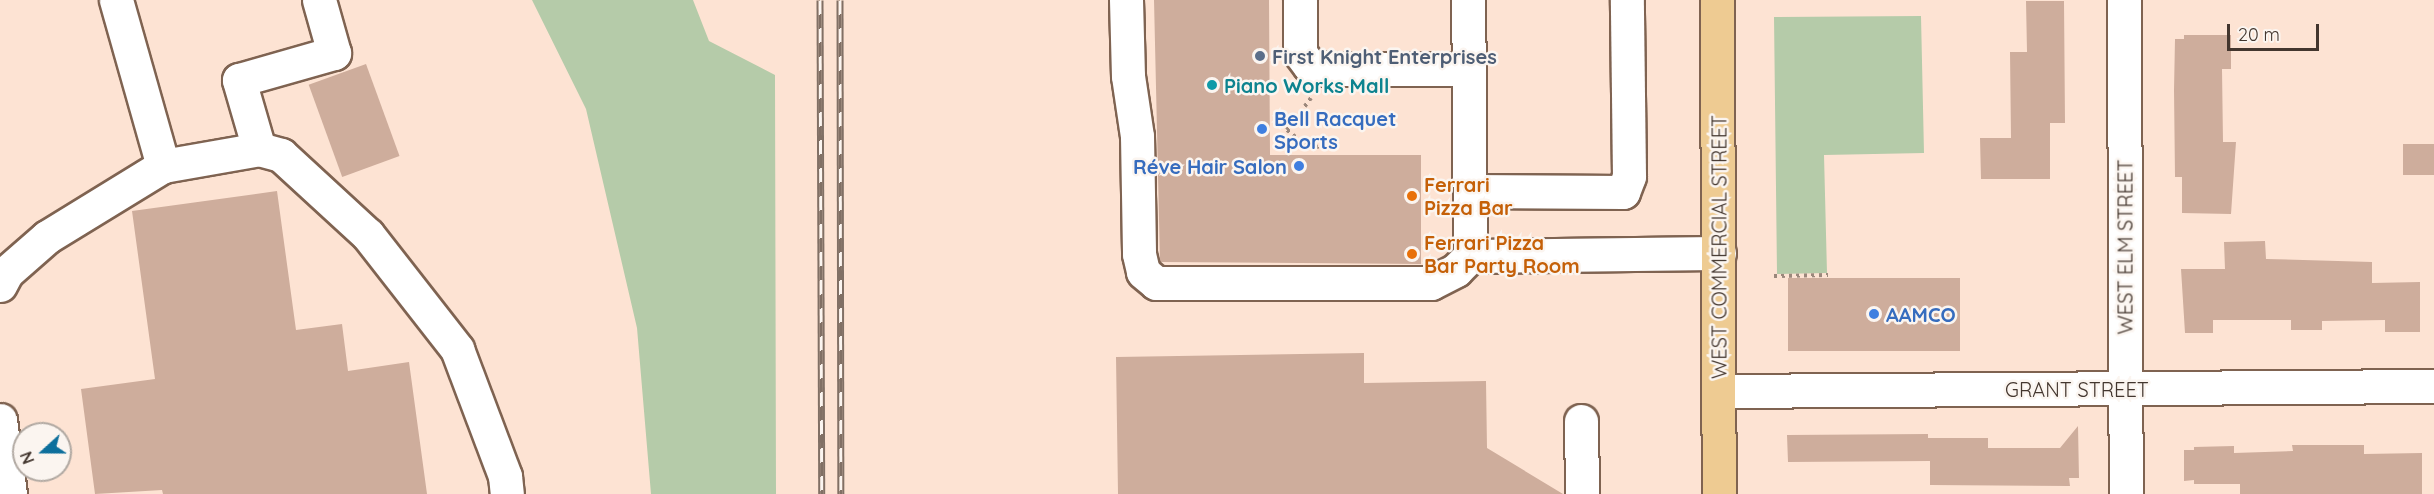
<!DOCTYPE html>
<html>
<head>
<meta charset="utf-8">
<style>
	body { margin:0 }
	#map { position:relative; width:2434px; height:494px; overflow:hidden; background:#fde3d3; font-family:Quicksand,sans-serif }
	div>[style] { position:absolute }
	.green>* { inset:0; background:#b5cba9 }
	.building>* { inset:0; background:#cead9c; transform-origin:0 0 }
	.path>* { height:4px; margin-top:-2px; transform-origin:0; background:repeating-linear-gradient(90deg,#9b887c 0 3px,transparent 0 7.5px) }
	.roads { filter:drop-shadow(2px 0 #7f6351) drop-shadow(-2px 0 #7f6351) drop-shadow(0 2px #7f6351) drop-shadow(0 -2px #7f6351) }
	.minor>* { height:33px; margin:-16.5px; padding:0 16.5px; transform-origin:16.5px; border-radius:16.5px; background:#fff }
	.major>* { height:33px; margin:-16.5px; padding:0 16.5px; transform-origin:16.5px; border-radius:16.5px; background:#eecb92 }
	.rail>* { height:7px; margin-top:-3.5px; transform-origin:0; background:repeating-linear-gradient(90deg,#fbf5f0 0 14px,#817065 0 28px); box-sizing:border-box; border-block:2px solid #817065 }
	.dots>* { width:16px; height:16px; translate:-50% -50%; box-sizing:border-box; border:3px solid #fbf5f0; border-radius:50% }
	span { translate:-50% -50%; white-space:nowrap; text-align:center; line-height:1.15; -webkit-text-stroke:5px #fbf5f0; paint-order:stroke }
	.service-label { font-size:20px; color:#4e5e75; font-weight:700 }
	.left { translate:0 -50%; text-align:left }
	.culture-label { font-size:20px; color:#0d838f; font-weight:700 }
	.shop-label { font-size:20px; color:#366cbe; font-weight:700 }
	.right { translate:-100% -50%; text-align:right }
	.food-label { font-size:20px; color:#c56008; font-weight:700 }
	.street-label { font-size:20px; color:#43362e }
	.north { position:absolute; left:12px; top:422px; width:60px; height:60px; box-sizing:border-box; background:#fbf5f0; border:2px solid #b1a9a2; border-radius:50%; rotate:249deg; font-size:16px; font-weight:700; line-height:24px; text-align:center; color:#43362e }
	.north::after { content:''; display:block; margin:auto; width:21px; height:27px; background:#0d6f9c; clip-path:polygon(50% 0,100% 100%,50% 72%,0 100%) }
	.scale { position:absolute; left:2227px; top:24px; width:92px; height:27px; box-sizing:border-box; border:3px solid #43362e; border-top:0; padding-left:8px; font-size:18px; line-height:21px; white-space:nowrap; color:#43362e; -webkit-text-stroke:4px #fbf5f0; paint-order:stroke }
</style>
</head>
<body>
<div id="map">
	<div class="green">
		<div style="clip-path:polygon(532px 0,693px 0,709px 41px,775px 75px,776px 494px,651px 494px,637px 328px,586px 109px)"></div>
		<div style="clip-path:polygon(1921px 16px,1924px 153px,1824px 155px,1827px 273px,1777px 274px,1774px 17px)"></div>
	</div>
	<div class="building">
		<div style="clip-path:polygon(1154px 0,1269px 0,1270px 155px,1421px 155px,1421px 264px,1160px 262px)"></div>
		<div style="clip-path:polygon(2026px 1px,2064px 1px,2065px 123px,2050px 123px,2050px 179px,1981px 179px,1980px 138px,2011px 138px,2010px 52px,2027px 52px)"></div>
		<div style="clip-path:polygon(2184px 35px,2231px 35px,2231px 69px,2222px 69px,2223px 142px,2236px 142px,2231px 214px,2182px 213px,2182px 177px,2175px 177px,2174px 90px,2175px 39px,2184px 39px)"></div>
		<div style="left:366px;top:64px;width:98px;height:61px;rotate:70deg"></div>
		<div style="left:2434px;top:144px;width:31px;height:31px;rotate:90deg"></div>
		<div style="clip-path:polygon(277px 191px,296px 330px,342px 324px,348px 371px,409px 362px,427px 494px,163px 494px,162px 490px,95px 494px,81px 389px,155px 379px,132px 211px)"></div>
		<div style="clip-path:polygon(2265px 241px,2266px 259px,2372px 262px,2372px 283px,2420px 282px,2420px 332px,2385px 332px,2385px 320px,2322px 321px,2322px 330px,2291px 330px,2291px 320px,2213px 320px,2213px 333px,2185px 333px,2181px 269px,2225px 269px,2224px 242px)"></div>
		<div style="left:1788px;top:278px;width:172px;height:73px"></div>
		<div style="clip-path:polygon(1364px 353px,1364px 383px,1486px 381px,1487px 448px,1563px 494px,1118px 494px,1116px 357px)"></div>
		<div style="clip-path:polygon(2078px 426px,2079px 478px,2069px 478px,2070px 486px,1930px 485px,1930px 461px,1788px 462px,1787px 435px,1928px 434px,1928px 438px,1988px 438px,1988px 448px,2060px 448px)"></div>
		<div style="clip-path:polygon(2292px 445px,2364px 445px,2364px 454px,2422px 453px,2422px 494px,2240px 494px,2240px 484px,2194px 484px,2194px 480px,2184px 481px,2184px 450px,2194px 450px,2194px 447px,2234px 446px,2234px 453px,2293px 451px)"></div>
	</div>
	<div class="path">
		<div style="left:1311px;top:98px;width:40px;rotate:127deg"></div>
		<div style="left:1287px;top:130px;width:27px;rotate:39deg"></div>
		<div style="left:1308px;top:147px;width:23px;rotate:-2deg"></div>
		<div style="left:1774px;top:276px;width:54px;rotate:-1.1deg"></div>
	</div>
	<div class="roads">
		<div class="minor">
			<div style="left:116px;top:0;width:173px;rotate:74.2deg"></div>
			<div style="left:1126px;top:0;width:76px;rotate:88.5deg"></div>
			<div style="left:1128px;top:76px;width:61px;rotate:81.5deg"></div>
			<div style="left:1137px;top:136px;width:118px;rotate:89deg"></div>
			<div style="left:1139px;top:254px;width:18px;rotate:77deg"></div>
			<div style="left:1143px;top:272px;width:17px;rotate:40deg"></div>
			<div style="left:1156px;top:283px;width:275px"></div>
			<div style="left:1431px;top:283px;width:28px;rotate:-27deg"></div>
			<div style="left:1456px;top:270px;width:20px;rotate:-45deg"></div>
			<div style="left:1470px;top:256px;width:256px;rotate:-90.4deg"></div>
			<div style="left:1300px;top:0;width:53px;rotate:90deg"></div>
			<div style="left:1300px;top:53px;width:15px;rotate:53deg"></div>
			<div style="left:1309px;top:65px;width:16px;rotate:14deg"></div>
			<div style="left:1325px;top:69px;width:144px"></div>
			<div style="left:2124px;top:0;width:494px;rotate:89.8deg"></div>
			<div style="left:259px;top:149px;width:72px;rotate:-106.2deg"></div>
			<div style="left:239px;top:80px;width:99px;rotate:-15.9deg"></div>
			<div style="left:334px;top:53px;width:55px;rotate:-105.8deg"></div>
			<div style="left:1470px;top:191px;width:153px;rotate:0.4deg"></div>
			<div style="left:1623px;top:192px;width:17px;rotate:-69deg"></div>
			<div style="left:1629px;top:176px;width:176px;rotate:-90.7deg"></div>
			<div style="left:1470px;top:256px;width:249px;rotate:-0.7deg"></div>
			<div style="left:0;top:285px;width:15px;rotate:-62deg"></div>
			<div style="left:7px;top:272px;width:53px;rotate:-41.2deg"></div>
			<div style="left:47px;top:237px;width:136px;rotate:-31.5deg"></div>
			<div style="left:163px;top:166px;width:97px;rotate:-10deg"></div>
			<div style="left:259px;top:149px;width:23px;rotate:15deg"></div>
			<div style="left:281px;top:155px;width:118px;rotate:42.6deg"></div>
			<div style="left:368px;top:235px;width:145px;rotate:52deg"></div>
			<div style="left:457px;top:349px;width:136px;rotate:69.3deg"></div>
			<div style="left:505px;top:476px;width:18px;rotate:84deg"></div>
			<div style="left:1720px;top:391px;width:714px;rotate:-0.4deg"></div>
			<div style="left:0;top:420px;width:75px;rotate:82.3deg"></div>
			<div style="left:1581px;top:421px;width:73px;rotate:89.2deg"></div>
		</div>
		<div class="major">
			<div style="left:1717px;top:0;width:494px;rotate:89.8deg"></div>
		</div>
	</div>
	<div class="rail">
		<div style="left:820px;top:0;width:494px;rotate:89.8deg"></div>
		<div style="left:840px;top:0;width:494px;rotate:89.9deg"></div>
	</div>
	<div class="dots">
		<div style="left:1260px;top:56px;background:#5c6f8a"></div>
		<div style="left:1212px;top:85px;background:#0f9aa8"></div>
		<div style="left:1262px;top:129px;background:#3f7fe0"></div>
		<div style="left:1299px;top:166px;background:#3f7fe0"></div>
		<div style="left:1412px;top:196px;background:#e8710a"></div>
		<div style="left:1412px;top:254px;background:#e8710a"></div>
		<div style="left:1874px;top:314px;background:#3f7fe0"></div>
	</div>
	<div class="service-label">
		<span class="left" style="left:1272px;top:56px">First Knight Enterprises</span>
	</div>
	<div class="culture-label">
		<span class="left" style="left:1224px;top:85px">Piano Works Mall</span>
	</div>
	<div class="shop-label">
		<span class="left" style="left:1274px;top:130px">Bell Racquet<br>Sports</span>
		<span class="right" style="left:1287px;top:166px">Réve Hair Salon</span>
		<span class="left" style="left:1886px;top:314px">AAMCO</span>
	</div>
	<div class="food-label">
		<span class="left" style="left:1424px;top:196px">Ferrari<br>Pizza Bar</span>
		<span class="left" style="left:1424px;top:254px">Ferrari Pizza<br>Bar Party Room</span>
	</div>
	<div class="street-label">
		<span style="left:1719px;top:247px;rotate:-90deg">WEST COMMERCIAL STREET</span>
		<span style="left:2125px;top:247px;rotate:-90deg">WEST ELM STREET</span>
		<span style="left:2077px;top:389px">GRANT STREET</span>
	</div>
	<div class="north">N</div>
	<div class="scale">20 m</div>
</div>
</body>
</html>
